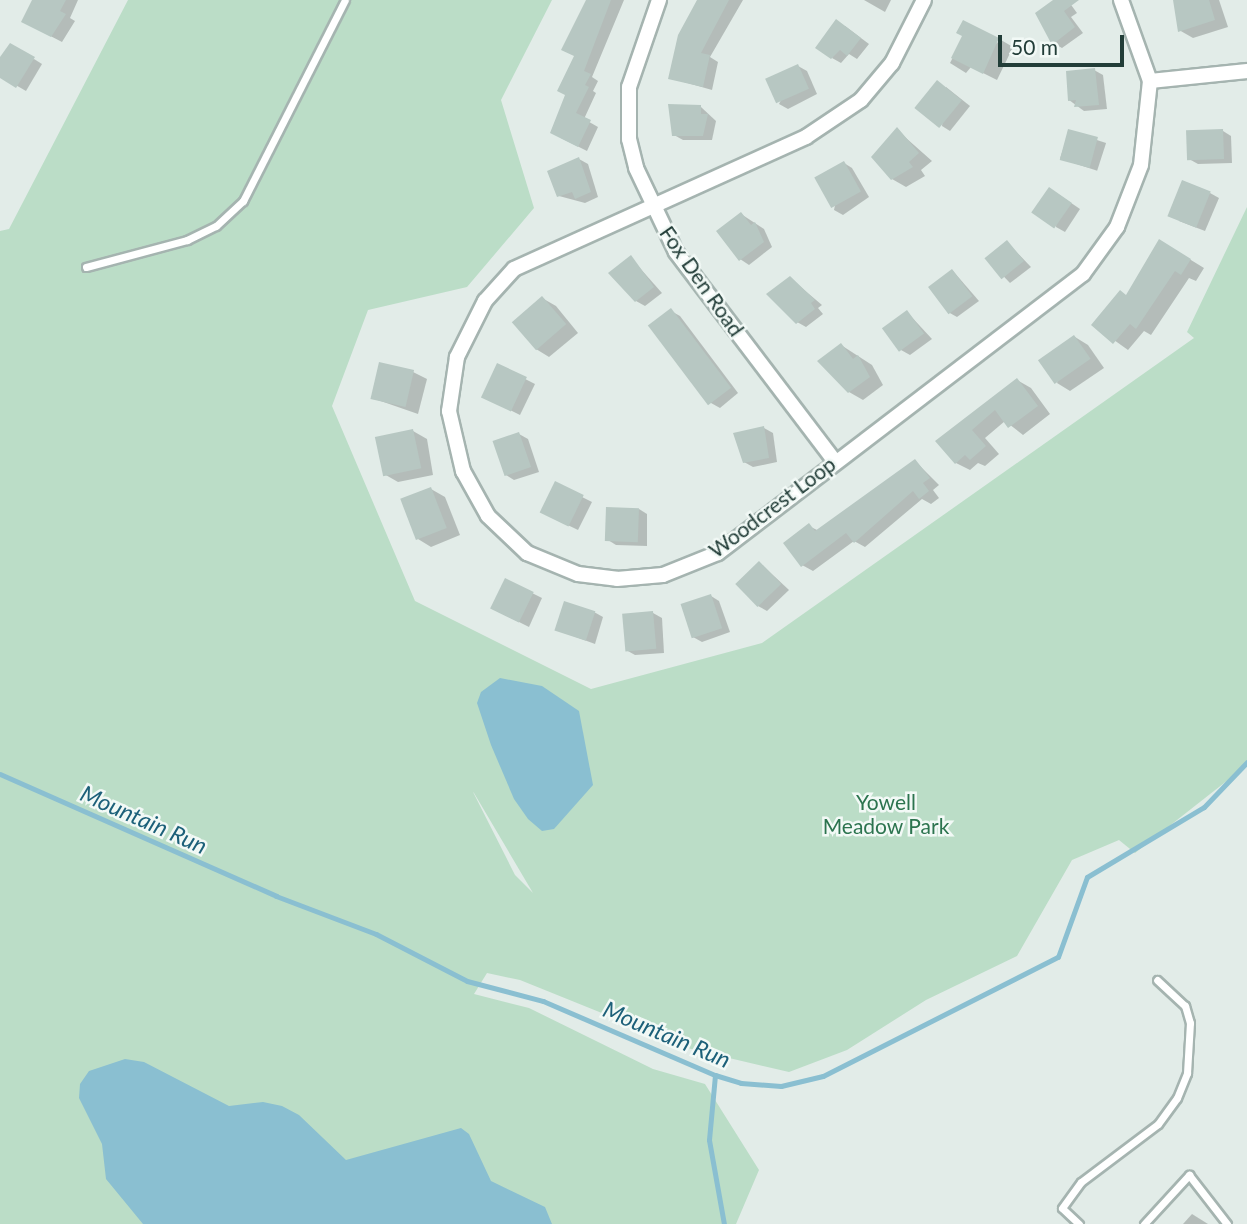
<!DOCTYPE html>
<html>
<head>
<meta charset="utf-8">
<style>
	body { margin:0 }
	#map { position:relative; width:1247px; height:1224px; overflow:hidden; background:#e2ece8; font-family:Lato,sans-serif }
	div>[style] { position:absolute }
	.green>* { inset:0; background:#bbddc7 }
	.water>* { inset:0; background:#8abfd1 }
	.shadow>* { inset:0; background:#0003; transform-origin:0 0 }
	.stream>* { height:5px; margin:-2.5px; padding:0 2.5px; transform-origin:2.5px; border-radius:2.5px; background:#8abfd1 }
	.building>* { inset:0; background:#b7c7c2; transform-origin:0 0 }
	.roads { filter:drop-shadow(2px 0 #a5b4b0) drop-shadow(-2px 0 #a5b4b0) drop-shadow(0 2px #a5b4b0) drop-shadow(0 -2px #a5b4b0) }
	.lane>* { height:7px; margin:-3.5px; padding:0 3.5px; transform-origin:3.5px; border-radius:3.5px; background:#fff }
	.street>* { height:14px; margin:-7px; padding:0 7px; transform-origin:7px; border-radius:7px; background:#fff }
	span { translate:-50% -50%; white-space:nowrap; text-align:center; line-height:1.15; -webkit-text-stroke:5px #f2f9f6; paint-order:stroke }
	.street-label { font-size:21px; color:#223d38 }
	.park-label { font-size:21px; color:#2c744f }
	.water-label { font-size:23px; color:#1c6079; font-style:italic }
	.scale { position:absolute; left:998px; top:35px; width:126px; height:32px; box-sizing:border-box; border:4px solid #223d38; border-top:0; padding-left:9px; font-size:21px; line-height:24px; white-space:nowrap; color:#223d38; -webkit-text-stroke:5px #f2f9f6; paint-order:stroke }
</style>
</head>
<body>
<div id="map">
	<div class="green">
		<div style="clip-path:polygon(evenodd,128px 0,552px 0,501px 100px,534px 208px,467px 287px,368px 310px,332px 406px,415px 601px,591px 689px,762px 643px,1194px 338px,1187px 332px,1247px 207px,1247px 765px,1135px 853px,1119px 840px,1072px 860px,1017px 956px,926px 1000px,847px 1050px,789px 1072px,691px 1049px,520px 980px,487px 973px,474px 994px,529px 1008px,653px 1069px,705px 1084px,759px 1170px,736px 1224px,0 1224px,0 231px,9px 229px,128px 0,473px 792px,474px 793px,533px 893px,515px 875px,473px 792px)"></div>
	</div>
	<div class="water">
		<div style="clip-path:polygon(500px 678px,542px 686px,579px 711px,593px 785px,554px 829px,542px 831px,528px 819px,514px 799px,491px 745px,477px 703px,481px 692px)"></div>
		<div style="clip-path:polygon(125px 1059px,144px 1062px,229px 1106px,263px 1102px,282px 1106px,299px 1115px,346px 1160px,461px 1128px,469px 1134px,491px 1181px,545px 1207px,552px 1224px,143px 1224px,106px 1179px,102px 1144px,79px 1098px,80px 1084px,89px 1071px)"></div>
	</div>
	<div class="shadow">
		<div style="clip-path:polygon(34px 0,78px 0,70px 18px,75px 21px,62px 42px,33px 27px)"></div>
		<div style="clip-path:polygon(588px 0,624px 0,592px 77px,598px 81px,593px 91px,596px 93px,584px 119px,598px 127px,587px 151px,561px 138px)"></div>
		<div style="clip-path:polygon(699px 0,743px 0,710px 57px,718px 62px,712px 90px,670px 78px)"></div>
		<div style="clip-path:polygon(864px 0,891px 0,885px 12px)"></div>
		<div style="clip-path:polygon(1056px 0,1069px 2px,1077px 13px,1071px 17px,1083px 33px,1062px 48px,1053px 43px)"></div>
		<div style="clip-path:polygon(1174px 0,1219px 0,1228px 27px,1193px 38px,1179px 30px)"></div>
		<div style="clip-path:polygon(845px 26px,869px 44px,857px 59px,849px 54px,841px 63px,832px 58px)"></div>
		<div style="clip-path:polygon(964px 36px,990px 48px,1001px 40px,1013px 47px,997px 80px,971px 67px,966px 73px,950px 63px)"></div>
		<div style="clip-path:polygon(34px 59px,42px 64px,26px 91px,0 76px,0 69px)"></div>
		<div style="clip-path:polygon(798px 66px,807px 71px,817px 94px,788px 109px,779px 104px)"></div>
		<div style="clip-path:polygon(1094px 70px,1103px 75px,1107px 109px,1084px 111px,1069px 100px)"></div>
		<div style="clip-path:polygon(946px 87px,970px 106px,950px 131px,942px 126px)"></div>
		<div style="clip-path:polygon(701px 107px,716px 121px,712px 140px,683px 140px,674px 135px)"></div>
		<div style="clip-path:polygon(897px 130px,932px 161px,921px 170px,925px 176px,906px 187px,892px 179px)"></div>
		<div style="left:1069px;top:131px;width:39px;height:29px;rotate:18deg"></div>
		<div style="clip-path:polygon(1223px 131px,1231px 136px,1232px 163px,1198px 164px,1189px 159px)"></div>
		<div style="clip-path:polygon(579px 159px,588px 164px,598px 197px,585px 203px,559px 196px)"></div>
		<div style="clip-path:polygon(844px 163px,852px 168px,869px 197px,843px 215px,834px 210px)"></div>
		<div style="clip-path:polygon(1210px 193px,1219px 198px,1205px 231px,1179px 221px)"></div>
		<div style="clip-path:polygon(1058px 194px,1080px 209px,1065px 232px,1056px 227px)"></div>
		<div style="clip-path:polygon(741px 214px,764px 229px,772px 247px,749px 265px,740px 259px)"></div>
		<div style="clip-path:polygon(1160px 241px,1204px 268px,1196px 281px,1189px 278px,1151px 335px,1144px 331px,1128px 350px,1093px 325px,1127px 296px)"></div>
		<div style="clip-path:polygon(1007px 242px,1031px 267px,1010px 283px,986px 258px)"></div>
		<div style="clip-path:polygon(631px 258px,662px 293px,645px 306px,636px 301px)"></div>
		<div style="clip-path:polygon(953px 271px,979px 301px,957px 317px,948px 312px)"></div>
		<div style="clip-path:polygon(790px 278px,822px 305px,818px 308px,823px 314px,806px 327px,797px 322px)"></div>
		<div style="clip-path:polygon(542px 298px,556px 306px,578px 333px,549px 357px,536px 349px)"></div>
		<div style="clip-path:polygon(671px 311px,680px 316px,738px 393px,720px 408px,711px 403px)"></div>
		<div style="clip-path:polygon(907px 312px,932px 339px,910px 355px,901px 350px)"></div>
		<div style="clip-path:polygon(1075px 337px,1088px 345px,1104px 368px,1070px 391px,1057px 383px)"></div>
		<div style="clip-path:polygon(841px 345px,872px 365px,883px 385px,863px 400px,849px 392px)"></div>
		<div style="clip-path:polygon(498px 365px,535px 384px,520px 415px,492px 401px)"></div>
		<div style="clip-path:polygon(413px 372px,427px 379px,418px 414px,372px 398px)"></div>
		<div style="clip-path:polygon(1017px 380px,1031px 388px,1050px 414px,1023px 435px,1005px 421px,985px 438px,999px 454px,985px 466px,978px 463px,970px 470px,956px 463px,937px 441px)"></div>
		<div style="clip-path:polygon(764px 428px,773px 433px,777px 462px,753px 467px,744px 462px)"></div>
		<div style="clip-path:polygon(413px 431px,427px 439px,433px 475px,398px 482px,384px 474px)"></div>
		<div style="clip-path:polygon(519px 434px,528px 439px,539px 472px,514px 480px,506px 475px)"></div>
		<div style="clip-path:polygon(915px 461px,939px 485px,933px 490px,939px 498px,931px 504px,922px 499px,865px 547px,854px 541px,813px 571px,802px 565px,809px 526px,819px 531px)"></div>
		<div style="clip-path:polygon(556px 484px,592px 502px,578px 530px,551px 517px)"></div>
		<div style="clip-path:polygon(431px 489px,445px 497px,460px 535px,431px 547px,418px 539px)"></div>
		<div style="clip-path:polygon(639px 509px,647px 514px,647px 546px,616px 545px,608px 540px)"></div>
		<div style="clip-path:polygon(760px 563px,789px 590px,767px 611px,758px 606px)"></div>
		<div style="clip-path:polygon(506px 580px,542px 598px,529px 627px,501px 613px)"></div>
		<div style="clip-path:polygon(711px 596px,719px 601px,730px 632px,702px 642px,693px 637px)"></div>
		<div style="clip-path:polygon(594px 612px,603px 617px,595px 644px,557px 630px)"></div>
		<div style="clip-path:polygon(653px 613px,662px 618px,664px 653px,635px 655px,626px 650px)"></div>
		<div style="clip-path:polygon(1192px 1214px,1208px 1224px,1183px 1224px)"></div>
	</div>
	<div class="stream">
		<div style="left:0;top:774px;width:302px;rotate:23.8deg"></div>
		<div style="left:276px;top:896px;width:107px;rotate:20.8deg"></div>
		<div style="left:376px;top:934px;width:102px;rotate:27.3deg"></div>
		<div style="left:467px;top:981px;width:79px;rotate:14.7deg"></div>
		<div style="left:543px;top:1001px;width:187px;rotate:23.3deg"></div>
		<div style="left:715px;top:1075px;width:27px;rotate:17deg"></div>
		<div style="left:741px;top:1083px;width:40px;rotate:4.3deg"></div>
		<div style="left:781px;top:1086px;width:43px;rotate:-13.4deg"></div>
		<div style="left:823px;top:1076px;width:263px;rotate:-26.9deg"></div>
		<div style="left:1058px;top:957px;width:85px;rotate:-70.1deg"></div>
		<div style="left:1087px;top:877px;width:136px;rotate:-30.9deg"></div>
		<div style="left:1204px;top:807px;width:62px;rotate:-46.3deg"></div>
		<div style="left:715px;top:1075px;width:65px;rotate:95.3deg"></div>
		<div style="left:709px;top:1140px;width:85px;rotate:79.9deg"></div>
	</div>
	<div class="building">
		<div style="clip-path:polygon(32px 0,66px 0,60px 11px,66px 14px,51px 37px,21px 22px)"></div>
		<div style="clip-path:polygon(586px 0,611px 0,584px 71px,591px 74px,585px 85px,589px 87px,576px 113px,591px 120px,578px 147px,550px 133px,565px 95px,557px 91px,574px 56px,561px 50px)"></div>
		<div style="clip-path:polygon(697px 0,729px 0,701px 53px,710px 55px,703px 87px,668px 79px,678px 35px)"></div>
		<div style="clip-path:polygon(1053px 0,1079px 0,1064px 11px,1075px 27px,1052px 45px,1035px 13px)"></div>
		<div style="clip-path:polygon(1173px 0,1209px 0,1215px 20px,1178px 32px)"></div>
		<div style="clip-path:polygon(836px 19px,861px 38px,847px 56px,840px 50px,831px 59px,815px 48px)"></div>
		<div style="clip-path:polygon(963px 20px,999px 38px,983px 74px,951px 58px,962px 36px,956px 33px)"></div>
		<div style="clip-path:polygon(10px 43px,35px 57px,16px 88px,0 78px,0 57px)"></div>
		<div style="left:798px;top:64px;width:27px;height:36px;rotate:66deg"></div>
		<div style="clip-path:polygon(1095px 68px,1099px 105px,1074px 107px,1076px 100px,1068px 101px,1066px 71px)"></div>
		<div style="left:937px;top:80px;width:32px;height:36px;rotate:39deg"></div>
		<div style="clip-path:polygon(668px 104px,701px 105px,701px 114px,708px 114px,703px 136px,672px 136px)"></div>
		<div style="clip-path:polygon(897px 127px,919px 153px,909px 162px,913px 167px,891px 180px,871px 157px)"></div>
		<div style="left:1068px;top:129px;width:31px;height:32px;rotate:15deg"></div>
		<div style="left:1223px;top:129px;width:30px;height:37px;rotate:88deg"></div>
		<div style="clip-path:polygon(579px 157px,591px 192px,575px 199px,572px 192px,557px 197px,547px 171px)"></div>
		<div style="left:844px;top:161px;width:35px;height:34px;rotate:61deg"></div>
		<div style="left:1182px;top:180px;width:31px;height:39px;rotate:22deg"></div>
		<div style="left:1049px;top:187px;width:28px;height:31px;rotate:35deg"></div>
		<div style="clip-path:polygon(741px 212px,751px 225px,755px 222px,764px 242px,739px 261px,716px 231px)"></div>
		<div style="clip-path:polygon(1159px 239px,1191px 259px,1181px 275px,1175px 271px,1136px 329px,1130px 324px,1113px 344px,1091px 325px,1120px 290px,1126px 295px)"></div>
		<div style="left:1007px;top:240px;width:27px;height:29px;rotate:51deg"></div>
		<div style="clip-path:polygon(631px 255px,654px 287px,635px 302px,608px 273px)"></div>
		<div style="left:952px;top:269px;width:34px;height:30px;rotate:53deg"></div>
		<div style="clip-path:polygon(790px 276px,815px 300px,811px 303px,815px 309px,796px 324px,766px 294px)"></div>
		<div style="left:542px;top:296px;width:37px;height:40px;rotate:49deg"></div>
		<div style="left:671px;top:308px;width:100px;height:29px;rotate:53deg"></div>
		<div style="left:907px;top:310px;width:29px;height:31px;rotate:54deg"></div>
		<div style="left:1074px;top:335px;width:29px;height:44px;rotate:55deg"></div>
		<div style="clip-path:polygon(841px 343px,853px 359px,858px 355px,870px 377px,848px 393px,817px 361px)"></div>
		<div style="left:379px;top:362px;width:36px;height:38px;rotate:13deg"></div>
		<div style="left:497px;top:363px;width:33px;height:38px;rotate:25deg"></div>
		<div style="clip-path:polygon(1017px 378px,1038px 406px,1008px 428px,995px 410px,972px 430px,986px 446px,970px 460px,965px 455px,955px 464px,935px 441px)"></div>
		<div style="clip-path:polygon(764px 426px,769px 458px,743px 463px,733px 433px)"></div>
		<div style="left:413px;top:429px;width:40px;height:39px;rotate:78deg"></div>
		<div style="left:519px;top:432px;width:37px;height:28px;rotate:71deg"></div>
		<div style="clip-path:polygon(915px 459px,930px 478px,923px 483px,929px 491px,919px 499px,913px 491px,854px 543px,846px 533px,801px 567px,783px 543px,809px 523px,815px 531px)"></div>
		<div style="left:555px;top:481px;width:32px;height:35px;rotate:26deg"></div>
		<div style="left:431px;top:487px;width:44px;height:33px;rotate:69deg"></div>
		<div style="left:606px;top:507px;width:33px;height:34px;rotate:2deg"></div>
		<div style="left:759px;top:561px;width:32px;height:33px;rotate:46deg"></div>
		<div style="left:505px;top:578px;width:32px;height:34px;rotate:26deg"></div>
		<div style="left:711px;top:594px;width:36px;height:32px;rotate:72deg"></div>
		<div style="left:564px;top:601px;width:33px;height:31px;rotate:18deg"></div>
		<div style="left:653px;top:611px;width:38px;height:31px;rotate:85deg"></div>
	</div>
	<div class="roads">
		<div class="lane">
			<div style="left:86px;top:267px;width:105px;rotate:-15deg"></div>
			<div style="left:187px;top:240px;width:32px;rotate:-26deg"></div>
			<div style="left:216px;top:226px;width:37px;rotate:-43deg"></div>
			<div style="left:243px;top:201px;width:225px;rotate:-63.1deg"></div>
			<div style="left:1079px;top:1224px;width:23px;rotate:-137deg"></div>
			<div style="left:1062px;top:1208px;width:32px;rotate:-54deg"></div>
			<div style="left:1081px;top:1182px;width:96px;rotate:-37deg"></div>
			<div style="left:1158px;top:1124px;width:32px;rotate:-54deg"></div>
			<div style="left:1177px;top:1098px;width:27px;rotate:-68deg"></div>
			<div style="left:1187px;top:1073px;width:50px;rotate:-86.6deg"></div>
			<div style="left:1190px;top:1023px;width:18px;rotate:-106deg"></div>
			<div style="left:1185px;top:1006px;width:38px;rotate:-137deg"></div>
			<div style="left:1144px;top:1224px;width:67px;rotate:-47.4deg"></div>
			<div style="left:1189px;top:1175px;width:62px;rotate:52.2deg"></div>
		</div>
		<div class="street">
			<div style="left:659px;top:0;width:92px;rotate:109deg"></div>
			<div style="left:629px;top:87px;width:52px;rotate:90deg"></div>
			<div style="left:629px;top:139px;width:30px;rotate:76deg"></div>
			<div style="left:636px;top:168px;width:93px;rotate:64.5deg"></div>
			<div style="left:676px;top:252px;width:261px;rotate:52.8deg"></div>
			<div style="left:924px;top:0;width:71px;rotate:116.9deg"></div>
			<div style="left:892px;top:63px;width:48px;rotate:130deg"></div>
			<div style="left:861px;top:100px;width:66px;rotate:146.1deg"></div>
			<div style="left:806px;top:137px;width:320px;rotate:155.7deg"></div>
			<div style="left:514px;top:269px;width:43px;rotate:132.2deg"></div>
			<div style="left:485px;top:301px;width:63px;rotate:116.6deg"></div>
			<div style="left:457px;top:357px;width:55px;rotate:98.4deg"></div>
			<div style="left:449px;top:411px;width:62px;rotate:76.9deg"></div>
			<div style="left:463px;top:471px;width:51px;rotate:60.9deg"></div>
			<div style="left:488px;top:516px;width:54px;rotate:43.5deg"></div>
			<div style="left:527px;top:553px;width:55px;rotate:22.4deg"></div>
			<div style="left:578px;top:574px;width:39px;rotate:7deg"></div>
			<div style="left:617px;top:579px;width:46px;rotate:-5deg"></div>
			<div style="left:663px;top:575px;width:59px;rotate:-21.8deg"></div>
			<div style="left:718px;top:553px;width:459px;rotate:-37.4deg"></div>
			<div style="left:1083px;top:274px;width:58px;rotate:-54.1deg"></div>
			<div style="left:1117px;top:227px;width:66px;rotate:-68.8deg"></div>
			<div style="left:1141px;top:165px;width:84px;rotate:-83.9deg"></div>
			<div style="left:1150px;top:81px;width:86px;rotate:-109.7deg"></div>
			<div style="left:1150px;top:81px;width:98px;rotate:-5.9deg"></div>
		</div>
	</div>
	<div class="street-label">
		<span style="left:702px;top:281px;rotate:55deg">Fox Den Road</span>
		<span style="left:772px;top:507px;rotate:-37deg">Woodcrest Loop</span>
	</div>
	<div class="park-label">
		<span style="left:886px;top:814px">Yowell<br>Meadow Park</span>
	</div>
	<div class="water-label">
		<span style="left:144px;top:819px;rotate:24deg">Mountain Run</span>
		<span style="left:667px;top:1034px;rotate:23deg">Mountain Run</span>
	</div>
	<div class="scale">50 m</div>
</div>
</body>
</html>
